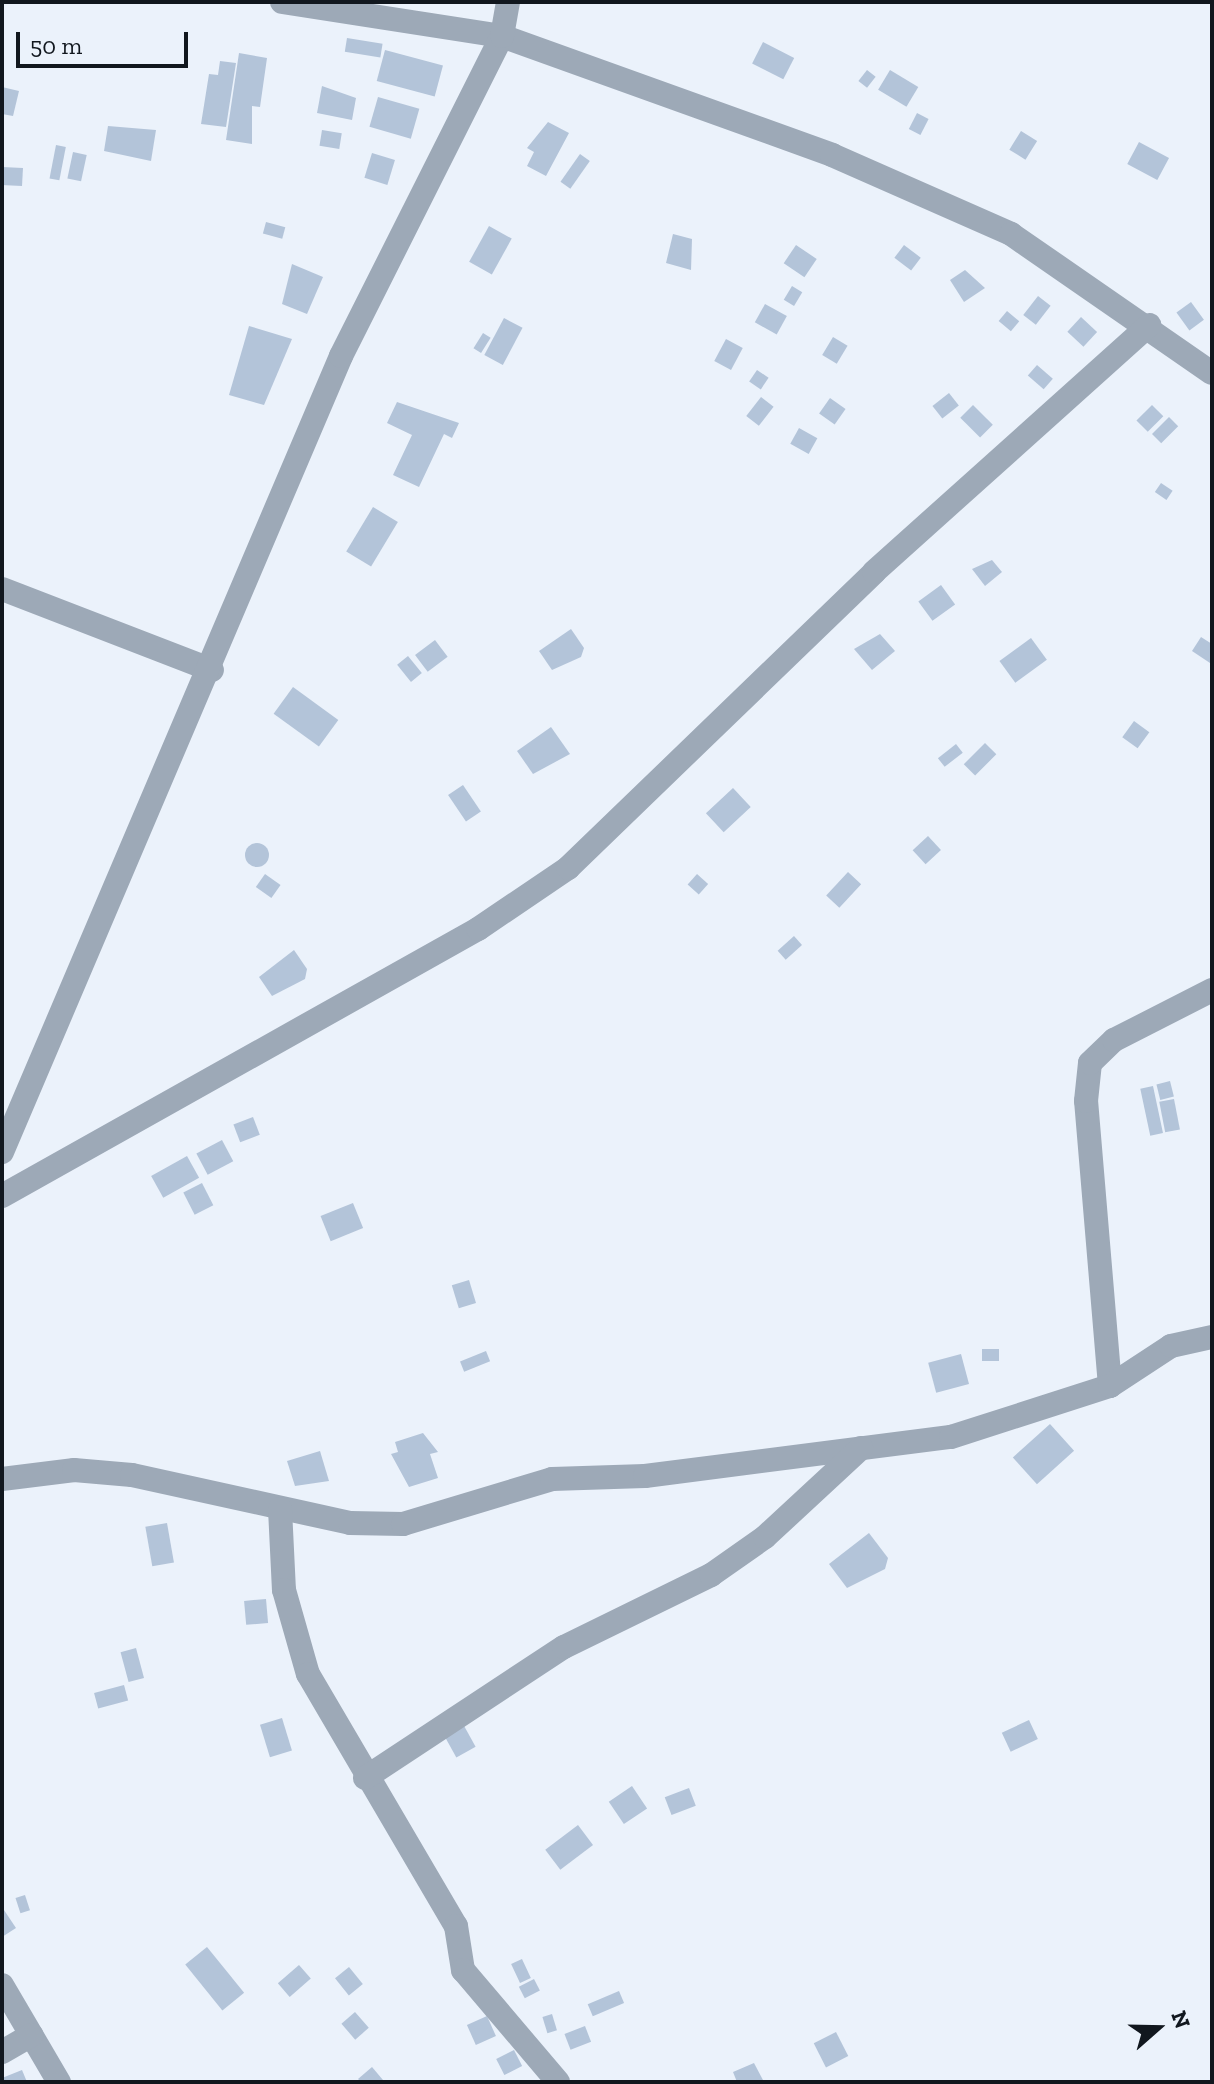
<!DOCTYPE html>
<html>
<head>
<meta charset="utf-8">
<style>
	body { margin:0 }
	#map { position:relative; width:1214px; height:2084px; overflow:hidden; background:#ebf2fb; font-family:"Zilla Slab",serif }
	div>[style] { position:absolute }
	.building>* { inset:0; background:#b3c4d9; transform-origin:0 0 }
	.round { border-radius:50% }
	.minor>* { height:24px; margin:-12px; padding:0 12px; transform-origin:12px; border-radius:12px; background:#9da9b7 }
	span { translate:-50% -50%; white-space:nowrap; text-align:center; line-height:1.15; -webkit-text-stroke:8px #ebf2fb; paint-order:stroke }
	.frame { position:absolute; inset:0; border:4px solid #11171e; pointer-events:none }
	.north { position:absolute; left:1118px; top:1988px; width:80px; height:80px; -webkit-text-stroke:6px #ebf2fb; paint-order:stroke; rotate:70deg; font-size:22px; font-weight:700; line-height:32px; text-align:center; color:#11171e }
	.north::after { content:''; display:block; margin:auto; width:28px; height:36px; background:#11171e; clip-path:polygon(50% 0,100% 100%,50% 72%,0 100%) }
	.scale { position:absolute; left:16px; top:32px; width:172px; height:36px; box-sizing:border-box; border:4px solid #11171e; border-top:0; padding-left:10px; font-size:24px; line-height:28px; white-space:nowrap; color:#11171e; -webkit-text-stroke:6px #ebf2fb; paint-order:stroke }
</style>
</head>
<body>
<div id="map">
	<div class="building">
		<div style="left:347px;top:38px;width:36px;height:14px;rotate:9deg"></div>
		<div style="left:763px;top:42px;width:35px;height:24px;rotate:27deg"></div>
		<div style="left:385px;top:50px;width:60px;height:32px;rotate:15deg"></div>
		<div style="clip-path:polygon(239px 53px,267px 58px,260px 107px,252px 106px,252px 144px,226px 140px)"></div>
		<div style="clip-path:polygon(220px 61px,236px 63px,226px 127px,201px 124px,209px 74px,218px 75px)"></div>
		<div style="left:867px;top:70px;width:11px;height:14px;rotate:38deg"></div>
		<div style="left:890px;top:70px;width:33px;height:23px;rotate:31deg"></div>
		<div style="clip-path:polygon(322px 86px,356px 98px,352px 120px,317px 113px)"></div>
		<div style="clip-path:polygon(2px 87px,19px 91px,13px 116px,2px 114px)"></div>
		<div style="left:378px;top:97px;width:43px;height:31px;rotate:16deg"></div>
		<div style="left:917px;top:113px;width:13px;height:18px;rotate:27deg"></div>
		<div style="clip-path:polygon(548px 122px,569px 133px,546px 176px,527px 166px,534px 152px,527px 148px)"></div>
		<div style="clip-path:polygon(108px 126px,156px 130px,151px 161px,104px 151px)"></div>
		<div style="left:322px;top:130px;width:20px;height:16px;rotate:9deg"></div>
		<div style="left:1021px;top:131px;width:19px;height:22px;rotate:32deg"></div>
		<div style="left:1139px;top:142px;width:34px;height:25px;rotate:28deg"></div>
		<div style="left:56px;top:145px;width:10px;height:34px;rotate:11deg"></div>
		<div style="left:73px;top:152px;width:14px;height:27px;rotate:12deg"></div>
		<div style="left:372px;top:153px;width:24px;height:26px;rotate:17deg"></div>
		<div style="left:580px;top:154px;width:12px;height:34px;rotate:35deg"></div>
		<div style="left:2px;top:167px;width:21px;height:18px;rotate:3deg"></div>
		<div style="left:266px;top:222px;width:20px;height:12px;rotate:15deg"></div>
		<div style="left:489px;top:226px;width:26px;height:41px;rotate:29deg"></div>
		<div style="clip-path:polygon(673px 234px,692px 239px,691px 270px,666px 263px)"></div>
		<div style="left:796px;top:245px;width:25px;height:22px;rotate:34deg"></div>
		<div style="left:904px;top:245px;width:21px;height:16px;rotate:37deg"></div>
		<div style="clip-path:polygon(292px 264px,323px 277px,307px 314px,282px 304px)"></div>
		<div style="clip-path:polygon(965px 270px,985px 288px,964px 302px,950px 280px)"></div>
		<div style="left:792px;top:286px;width:12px;height:16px;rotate:31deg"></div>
		<div style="left:1038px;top:296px;width:16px;height:24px;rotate:38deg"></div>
		<div style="left:1191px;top:302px;width:22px;height:18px;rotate:54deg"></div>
		<div style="left:765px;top:304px;width:25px;height:21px;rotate:29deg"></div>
		<div style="left:1007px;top:311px;width:16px;height:13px;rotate:40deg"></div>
		<div style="left:1081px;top:317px;width:22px;height:20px;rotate:43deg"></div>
		<div style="left:504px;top:318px;width:21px;height:42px;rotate:28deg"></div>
		<div style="clip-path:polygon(249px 326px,292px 339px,264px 405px,229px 395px)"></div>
		<div style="left:483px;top:333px;width:9px;height:18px;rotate:32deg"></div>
		<div style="left:833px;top:337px;width:17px;height:21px;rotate:31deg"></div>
		<div style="left:726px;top:339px;width:19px;height:25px;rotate:28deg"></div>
		<div style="left:1037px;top:365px;width:21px;height:14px;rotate:41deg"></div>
		<div style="left:757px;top:370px;width:14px;height:14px;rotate:34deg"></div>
		<div style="left:949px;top:393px;width:16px;height:21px;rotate:52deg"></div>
		<div style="left:761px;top:397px;width:16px;height:24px;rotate:38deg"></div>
		<div style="left:830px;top:398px;width:19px;height:19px;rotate:35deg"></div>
		<div style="clip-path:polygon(397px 402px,459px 423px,452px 438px,444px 434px,419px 487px,393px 475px,412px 435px,387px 423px)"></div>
		<div style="left:973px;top:405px;width:28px;height:18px;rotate:45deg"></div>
		<div style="left:1152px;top:405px;width:16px;height:22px;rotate:45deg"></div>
		<div style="left:1169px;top:417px;width:13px;height:24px;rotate:45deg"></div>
		<div style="left:799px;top:428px;width:21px;height:18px;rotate:29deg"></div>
		<div style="left:1161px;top:483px;width:14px;height:11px;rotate:34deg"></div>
		<div style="left:373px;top:507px;width:29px;height:52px;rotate:31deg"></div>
		<div style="clip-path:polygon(992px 560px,1002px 572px,985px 586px,972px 569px)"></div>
		<div style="left:941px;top:585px;width:24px;height:28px;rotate:54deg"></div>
		<div style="clip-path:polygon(571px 629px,584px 648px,581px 657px,552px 670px,539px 651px)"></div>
		<div style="clip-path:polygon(880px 634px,895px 651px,872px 670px,854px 649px)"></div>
		<div style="clip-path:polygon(1201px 637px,1212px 644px,1210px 663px,1192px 651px)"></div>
		<div style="left:1031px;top:638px;width:27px;height:39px;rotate:54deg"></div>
		<div style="left:435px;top:640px;width:21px;height:25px;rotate:53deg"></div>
		<div style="left:408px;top:656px;width:22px;height:14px;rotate:51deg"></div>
		<div style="left:293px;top:687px;width:56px;height:33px;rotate:36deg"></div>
		<div style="left:1134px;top:721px;width:19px;height:20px;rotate:36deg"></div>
		<div style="clip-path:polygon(551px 727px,570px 754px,533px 774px,517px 751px)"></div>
		<div style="left:985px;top:743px;width:16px;height:30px;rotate:45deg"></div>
		<div style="left:956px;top:744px;width:11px;height:23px;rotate:52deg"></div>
		<div style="left:463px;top:785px;width:32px;height:18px;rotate:56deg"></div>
		<div style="left:733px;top:788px;width:26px;height:37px;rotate:47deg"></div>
		<div style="left:928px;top:836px;width:19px;height:21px;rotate:47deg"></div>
		<div class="round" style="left:245px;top:843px;width:24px;height:24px"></div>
		<div style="left:848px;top:872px;width:18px;height:32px;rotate:43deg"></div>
		<div style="left:265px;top:874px;width:19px;height:16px;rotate:35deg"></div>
		<div style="left:697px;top:874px;width:15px;height:14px;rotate:42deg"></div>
		<div style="left:794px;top:936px;width:12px;height:22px;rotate:48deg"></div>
		<div style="clip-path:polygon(294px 950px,307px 969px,305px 979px,272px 996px,259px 977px)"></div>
		<div style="left:1170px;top:1081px;width:16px;height:14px;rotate:76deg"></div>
		<div style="left:1153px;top:1086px;width:48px;height:13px;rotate:78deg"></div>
		<div style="left:1174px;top:1099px;width:31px;height:15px;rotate:79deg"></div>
		<div style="left:253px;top:1117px;width:19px;height:21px;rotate:69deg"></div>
		<div style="left:222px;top:1140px;width:24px;height:29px;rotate:62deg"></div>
		<div style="left:187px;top:1156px;width:25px;height:41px;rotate:61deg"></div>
		<div style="left:202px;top:1183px;width:25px;height:21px;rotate:63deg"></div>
		<div style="left:353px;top:1203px;width:27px;height:35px;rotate:68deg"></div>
		<div style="left:469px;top:1280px;width:24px;height:18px;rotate:73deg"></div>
		<div style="left:999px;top:1349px;width:12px;height:17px;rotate:90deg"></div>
		<div style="left:486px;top:1351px;width:11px;height:28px;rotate:68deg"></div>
		<div style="left:961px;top:1354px;width:31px;height:34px;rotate:75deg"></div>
		<div style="left:1050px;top:1424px;width:36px;height:50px;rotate:48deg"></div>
		<div style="clip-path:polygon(423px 1433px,438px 1452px,430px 1454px,438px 1478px,409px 1487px,391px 1454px,398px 1452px,395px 1442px)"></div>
		<div style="clip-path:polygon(320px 1451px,329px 1481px,295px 1486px,287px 1461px)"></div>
		<div style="left:167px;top:1523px;width:40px;height:22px;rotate:80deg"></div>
		<div style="clip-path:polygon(869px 1533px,888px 1558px,885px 1569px,847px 1588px,829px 1564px)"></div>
		<div style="left:266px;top:1599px;width:24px;height:22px;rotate:85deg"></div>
		<div style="left:136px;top:1648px;width:31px;height:16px;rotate:75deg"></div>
		<div style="left:124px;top:1685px;width:16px;height:31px;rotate:75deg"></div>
		<div style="left:282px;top:1718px;width:34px;height:23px;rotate:73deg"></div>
		<div style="left:1029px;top:1720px;width:21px;height:30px;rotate:65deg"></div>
		<div style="left:463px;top:1724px;width:26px;height:22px;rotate:61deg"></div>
		<div style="left:632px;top:1786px;width:27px;height:28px;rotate:56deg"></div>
		<div style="left:689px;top:1788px;width:19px;height:26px;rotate:69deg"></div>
		<div style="left:578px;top:1825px;width:25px;height:41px;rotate:53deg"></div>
		<div style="left:25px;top:1895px;width:16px;height:10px;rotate:72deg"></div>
		<div style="clip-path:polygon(2px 1907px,16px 1928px,2px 1937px)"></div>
		<div style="left:207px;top:1947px;width:59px;height:28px;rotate:51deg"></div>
		<div style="left:522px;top:1959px;width:21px;height:12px;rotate:65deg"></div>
		<div style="left:299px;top:1965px;width:18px;height:28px;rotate:49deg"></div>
		<div style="left:349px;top:1967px;width:22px;height:18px;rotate:51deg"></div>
		<div style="left:534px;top:1979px;width:13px;height:17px;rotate:63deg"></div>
		<div style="left:619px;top:1991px;width:13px;height:34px;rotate:67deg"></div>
		<div style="left:355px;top:2012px;width:21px;height:18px;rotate:49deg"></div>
		<div style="left:552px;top:2014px;width:17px;height:10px;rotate:73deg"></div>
		<div style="left:487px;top:2016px;width:22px;height:22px;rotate:66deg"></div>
		<div style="left:585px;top:2026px;width:17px;height:22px;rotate:69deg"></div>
		<div style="left:836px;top:2032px;width:27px;height:25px;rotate:63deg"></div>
		<div style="left:514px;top:2050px;width:18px;height:20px;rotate:63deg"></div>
		<div style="clip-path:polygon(754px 2063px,764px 2082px,737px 2082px,733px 2072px)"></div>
		<div style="clip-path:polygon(372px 2067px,383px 2080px,361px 2082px,358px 2079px)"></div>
		<div style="clip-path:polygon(22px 2070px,27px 2082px,2px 2082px,2px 2078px)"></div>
	</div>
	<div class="minor">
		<div style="left:282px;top:2px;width:223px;rotate:8.8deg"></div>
		<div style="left:502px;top:36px;width:351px;rotate:19.8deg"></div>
		<div style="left:832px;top:155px;width:196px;rotate:23.8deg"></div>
		<div style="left:1011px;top:234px;width:244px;rotate:34.7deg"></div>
		<div style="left:2px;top:589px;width:225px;rotate:21.1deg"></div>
		<div style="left:2px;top:1152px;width:865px;rotate:-66.93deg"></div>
		<div style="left:341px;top:356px;width:358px;rotate:-63.3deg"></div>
		<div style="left:502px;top:36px;width:35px;rotate:-80deg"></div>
		<div style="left:2px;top:1196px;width:546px;rotate:-29.29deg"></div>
		<div style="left:478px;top:929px;width:109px;rotate:-34.1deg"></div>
		<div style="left:568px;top:868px;width:426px;rotate:-44deg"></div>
		<div style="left:874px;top:572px;width:370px;rotate:-41.9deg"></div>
		<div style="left:1110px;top:1386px;width:286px;rotate:-94.8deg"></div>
		<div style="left:1086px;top:1101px;width:38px;rotate:-84deg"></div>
		<div style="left:1090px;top:1063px;width:33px;rotate:-44deg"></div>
		<div style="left:1114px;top:1040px;width:110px;rotate:-27deg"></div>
		<div style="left:2px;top:1479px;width:73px;rotate:-7.1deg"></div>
		<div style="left:74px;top:1470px;width:58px;rotate:4.9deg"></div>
		<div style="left:132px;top:1475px;width:223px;rotate:12.4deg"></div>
		<div style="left:350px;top:1523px;width:53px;rotate:1.1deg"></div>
		<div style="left:403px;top:1524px;width:156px;rotate:-16.8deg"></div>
		<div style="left:552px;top:1479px;width:93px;rotate:-1.8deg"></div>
		<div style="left:645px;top:1476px;width:308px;rotate:-7.3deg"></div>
		<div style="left:951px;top:1437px;width:167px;rotate:-17.8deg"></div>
		<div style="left:1110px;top:1386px;width:73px;rotate:-33.3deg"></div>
		<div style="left:1171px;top:1346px;width:42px;rotate:-12.4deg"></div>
		<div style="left:280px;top:1509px;width:81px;rotate:87.2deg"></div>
		<div style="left:284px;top:1590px;width:87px;rotate:74.1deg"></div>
		<div style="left:308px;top:1674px;width:292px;rotate:59.6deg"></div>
		<div style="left:456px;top:1926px;width:45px;rotate:81deg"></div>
		<div style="left:463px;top:1970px;width:147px;rotate:49.7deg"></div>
		<div style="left:365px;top:1778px;width:238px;rotate:-33.4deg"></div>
		<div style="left:564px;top:1647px;width:164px;rotate:-26.1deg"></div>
		<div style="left:711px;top:1575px;width:66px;rotate:-35.1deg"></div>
		<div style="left:765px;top:1537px;width:131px;rotate:-42.8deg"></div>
		<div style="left:2px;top:1985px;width:113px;rotate:59.6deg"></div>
		<div style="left:2px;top:2052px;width:34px;rotate:-30deg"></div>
	</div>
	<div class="frame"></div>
	<div class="north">N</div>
	<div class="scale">50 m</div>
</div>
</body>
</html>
